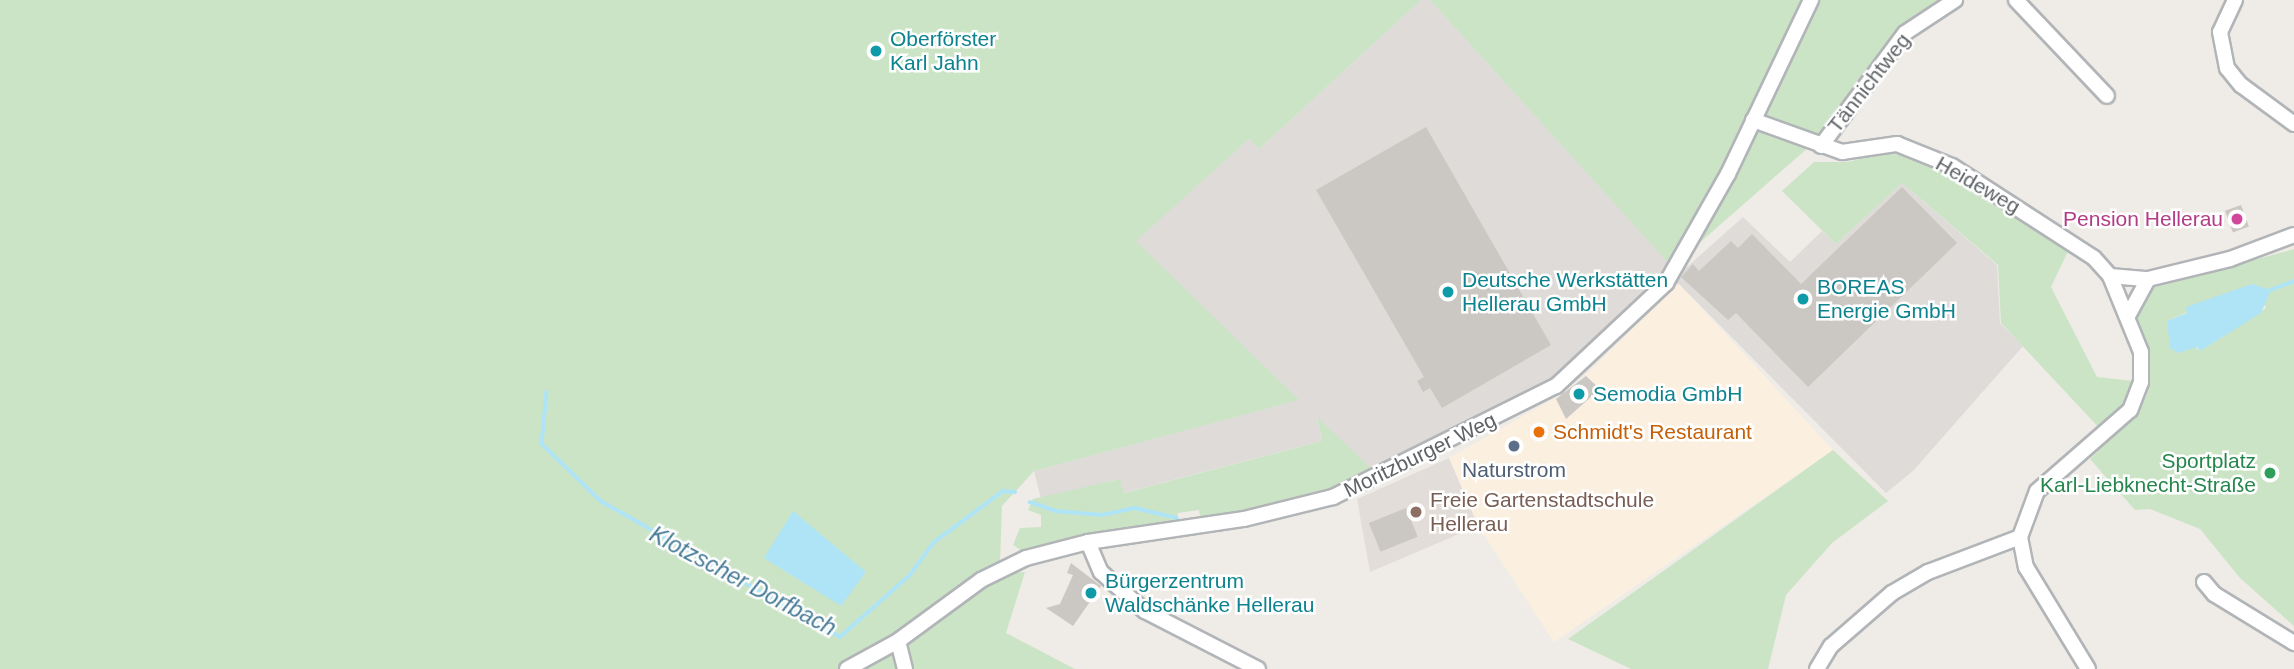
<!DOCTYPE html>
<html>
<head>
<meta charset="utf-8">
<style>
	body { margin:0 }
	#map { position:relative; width:2294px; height:669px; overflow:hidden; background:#efece7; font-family:Helvetica,sans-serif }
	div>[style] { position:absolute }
	.commercial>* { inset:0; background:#fbf0e0 }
	.industrial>* { inset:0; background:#dedbd9 }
	.education>* { inset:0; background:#e2ddd8 }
	.green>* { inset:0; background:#cbe4c6 }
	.water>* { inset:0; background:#afe4f7 }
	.stream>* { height:3.5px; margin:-1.75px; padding:0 1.75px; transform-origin:1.75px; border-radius:1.75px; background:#afe4f7 }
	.building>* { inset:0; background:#cbc7c3; transform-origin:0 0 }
	.roads { filter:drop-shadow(2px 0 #b2b5b8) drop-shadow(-2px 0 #b2b5b8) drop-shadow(0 2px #b2b5b8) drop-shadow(0 -2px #b2b5b8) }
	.minor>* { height:14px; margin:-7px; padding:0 7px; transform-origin:7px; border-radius:7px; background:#fff }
	.dots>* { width:19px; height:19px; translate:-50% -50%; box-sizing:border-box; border:4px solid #fff; border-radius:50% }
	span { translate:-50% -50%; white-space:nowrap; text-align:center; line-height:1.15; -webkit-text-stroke:5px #fff; paint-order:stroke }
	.culture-label { font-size:21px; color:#0d838f }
	.left { translate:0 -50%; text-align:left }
	.street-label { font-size:21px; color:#5e6366 }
	.hotel-label { font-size:21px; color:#b23c85 }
	.right { translate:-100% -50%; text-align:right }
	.food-label { font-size:21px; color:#c56008 }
	.leisure-label { font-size:21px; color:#27864d }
	.service-label { font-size:21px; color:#4e5e75 }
	.education-label { font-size:21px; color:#785e54 }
	.water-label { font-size:23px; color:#477b97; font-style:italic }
</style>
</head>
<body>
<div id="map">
	<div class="commercial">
		<div style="clip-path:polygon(1679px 284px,1833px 450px,1554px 642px,1478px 526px,1449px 458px,1571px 389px)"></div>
	</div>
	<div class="industrial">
		<div style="clip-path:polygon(1421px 0,1430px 0,1679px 274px,1743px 217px,1790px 262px,1822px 231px,1836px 244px,1902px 183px,1997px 265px,2000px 323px,2023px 346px,1913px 471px,1886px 493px,1679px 284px,1658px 282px,1554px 380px,1376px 473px,1317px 418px,1322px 441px,1123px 493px,1119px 479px,1041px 499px,1034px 471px,1298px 400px,1135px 241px,1249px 139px,1259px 149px)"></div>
	</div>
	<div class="education">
		<div style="clip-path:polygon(1449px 458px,1478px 526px,1370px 572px,1357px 499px)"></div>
	</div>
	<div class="green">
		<div style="clip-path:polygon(0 0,1421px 0,1259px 149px,1249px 139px,1136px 241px,1299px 400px,1034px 471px,1002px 506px,1000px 563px,1005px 573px,1025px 572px,1006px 633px,1075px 669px,0 669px)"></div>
		<div style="clip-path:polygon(1430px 0,1947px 0,1903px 31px,1818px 139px,1672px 267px)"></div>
		<div style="clip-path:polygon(1885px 153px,1917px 157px,2069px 249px,2051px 287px,2097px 377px,2133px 381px,2126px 406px,2102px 431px,2001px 323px,1998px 265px,1902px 183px,1836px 244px,1782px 191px,1814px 162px,1847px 162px)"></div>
		<div style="clip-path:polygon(evenodd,2294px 249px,2294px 626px,2240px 578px,2200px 529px,2150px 509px,2135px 510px,2090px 459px,2138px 413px,2147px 393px,2150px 353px,2137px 317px,2152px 288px,2294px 249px,2252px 284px,2266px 308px,2200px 351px,2167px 321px,2252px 284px)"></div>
		<div style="clip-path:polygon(1317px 417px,1376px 473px,1346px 487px,1240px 515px,1201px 521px,1199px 510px,1178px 513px,1177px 524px,1024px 552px,1013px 545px,1020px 528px,1041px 527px,1041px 515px,1028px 510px,1033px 499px,1120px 479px,1124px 493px,1322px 441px)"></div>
		<div style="clip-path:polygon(1833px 450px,1888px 501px,1832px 543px,1786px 595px,1768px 669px,1631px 669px,1568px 639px)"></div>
	</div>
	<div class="water">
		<div style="clip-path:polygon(2252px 284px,2271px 290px,2261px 313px,2200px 351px,2197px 347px,2178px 353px,2170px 348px,2167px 321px,2187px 313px,2186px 307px)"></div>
		<div style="clip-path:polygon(793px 511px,866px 572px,841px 606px,764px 558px)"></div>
	</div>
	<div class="stream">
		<div style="left:2271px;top:290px;width:25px;rotate:-21deg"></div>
		<div style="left:547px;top:392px;width:52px;rotate:95.5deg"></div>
		<div style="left:542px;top:444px;width:82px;rotate:44deg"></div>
		<div style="left:601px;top:501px;width:275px;rotate:29.6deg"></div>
		<div style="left:840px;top:637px;width:94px;rotate:-41.5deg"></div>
		<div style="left:910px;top:575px;width:39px;rotate:-54deg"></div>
		<div style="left:933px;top:543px;width:87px;rotate:-36.6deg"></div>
		<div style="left:1003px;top:491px;width:12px;rotate:5deg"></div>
		<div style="left:1030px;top:502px;width:28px;rotate:19deg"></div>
		<div style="left:1056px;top:511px;width:46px;rotate:5deg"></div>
		<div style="left:1102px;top:515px;width:34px;rotate:-12deg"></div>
		<div style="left:1135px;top:508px;width:43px;rotate:13.4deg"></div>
	</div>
	<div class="building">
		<div style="clip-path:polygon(1426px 127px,1551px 345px,1442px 408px,1430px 388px,1423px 392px,1417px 381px,1424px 377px,1316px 190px)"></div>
		<div style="clip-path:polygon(1902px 187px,1957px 243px,1808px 387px,1736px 313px,1728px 320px,1681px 277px,1693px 264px,1699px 271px,1731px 241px,1738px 248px,1752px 234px,1801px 284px)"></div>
		<div style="left:2241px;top:205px;width:23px;height:17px;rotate:70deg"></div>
		<div style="clip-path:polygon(1586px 376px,1600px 389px,1566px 419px,1556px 399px)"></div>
		<div style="left:1406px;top:508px;width:31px;height:40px;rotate:68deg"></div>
		<div style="clip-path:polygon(1071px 563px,1101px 586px,1073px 626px,1046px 608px,1060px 604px,1073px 575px,1067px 573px)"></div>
	</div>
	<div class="roads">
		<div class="minor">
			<div style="left:2016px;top:0;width:132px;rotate:46.5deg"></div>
			<div style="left:2235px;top:0;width:35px;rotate:115deg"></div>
			<div style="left:2220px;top:32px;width:37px;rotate:79deg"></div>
			<div style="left:2227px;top:68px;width:22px;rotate:51deg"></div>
			<div style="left:2241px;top:85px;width:66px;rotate:36.3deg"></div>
			<div style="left:1753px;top:120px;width:95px;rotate:19.8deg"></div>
			<div style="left:1842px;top:152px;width:56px;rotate:-8.3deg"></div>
			<div style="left:1897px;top:144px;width:59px;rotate:21.8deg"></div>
			<div style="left:1952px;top:166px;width:169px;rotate:32.9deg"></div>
			<div style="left:2094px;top:258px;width:24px;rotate:48deg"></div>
			<div style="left:2110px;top:276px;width:82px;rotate:67.8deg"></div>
			<div style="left:2141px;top:352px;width:30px;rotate:90deg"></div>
			<div style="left:2141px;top:382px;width:30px;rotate:111deg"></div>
			<div style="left:2130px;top:410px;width:123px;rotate:138.9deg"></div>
			<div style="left:2037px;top:491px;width:49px;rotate:110.3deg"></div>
			<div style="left:2020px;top:537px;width:31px;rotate:79deg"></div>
			<div style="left:2026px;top:567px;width:119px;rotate:58.7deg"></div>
			<div style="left:1821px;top:146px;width:141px;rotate:-53.4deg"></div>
			<div style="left:1905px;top:33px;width:60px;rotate:-33.4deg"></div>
			<div style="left:2110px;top:276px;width:38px;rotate:5deg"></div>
			<div style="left:2148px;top:279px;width:84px;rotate:-13.7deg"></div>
			<div style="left:2230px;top:259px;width:68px;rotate:-20.6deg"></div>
			<div style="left:2128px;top:316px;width:42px;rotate:-61.6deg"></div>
			<div style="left:1088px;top:542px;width:33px;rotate:67deg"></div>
			<div style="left:1101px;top:572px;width:59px;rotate:41.6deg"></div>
			<div style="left:1145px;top:611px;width:127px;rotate:27.2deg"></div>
			<div style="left:2204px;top:582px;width:16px;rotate:50deg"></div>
			<div style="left:2214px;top:594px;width:94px;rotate:31.5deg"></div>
			<div style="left:898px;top:641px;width:29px;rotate:76deg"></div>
			<div style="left:847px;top:669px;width:58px;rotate:-28.8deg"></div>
			<div style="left:898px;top:641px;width:103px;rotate:-36.3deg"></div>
			<div style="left:981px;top:580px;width:50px;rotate:-26.1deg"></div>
			<div style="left:1026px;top:558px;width:64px;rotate:-14.5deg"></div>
			<div style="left:1088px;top:542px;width:158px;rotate:-8.4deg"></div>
			<div style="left:1244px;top:519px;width:92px;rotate:-13.9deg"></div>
			<div style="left:1333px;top:497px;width:249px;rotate:-26.5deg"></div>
			<div style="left:1556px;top:386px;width:151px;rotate:-43.1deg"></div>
			<div style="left:1666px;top:283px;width:125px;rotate:-60.4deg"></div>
			<div style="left:1728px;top:174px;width:193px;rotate:-64.5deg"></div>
			<div style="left:1817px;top:669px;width:27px;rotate:-59deg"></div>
			<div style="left:1831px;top:646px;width:81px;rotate:-41deg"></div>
			<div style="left:1892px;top:593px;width:42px;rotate:-30.3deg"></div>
			<div style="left:1928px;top:572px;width:98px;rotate:-20.8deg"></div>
		</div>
	</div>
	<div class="dots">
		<div style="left:876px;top:51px;background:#0f9aa8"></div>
		<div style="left:2237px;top:219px;background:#d1479c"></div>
		<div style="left:1448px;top:292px;background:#0f9aa8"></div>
		<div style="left:1803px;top:299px;background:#0f9aa8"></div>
		<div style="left:1579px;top:394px;background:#0f9aa8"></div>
		<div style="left:1539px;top:432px;background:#e8710a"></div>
		<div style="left:1514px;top:446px;background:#5c6f8a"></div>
		<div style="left:2270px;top:473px;background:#2e9e5b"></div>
		<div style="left:1416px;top:512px;background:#8d6e63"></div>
		<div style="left:1091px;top:593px;background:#0f9aa8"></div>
	</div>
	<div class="culture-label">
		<span class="left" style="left:890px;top:51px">Oberförster<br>Karl Jahn</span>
		<span class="left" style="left:1462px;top:292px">Deutsche Werkstätten<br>Hellerau GmbH</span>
		<span class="left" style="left:1817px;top:299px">BOREAS<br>Energie GmbH</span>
		<span class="left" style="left:1593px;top:394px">Semodia GmbH</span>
		<span class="left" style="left:1105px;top:593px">Bürgerzentrum<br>Waldschänke Hellerau</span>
	</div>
	<div class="street-label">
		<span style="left:1869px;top:83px;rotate:-52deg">Tännichtweg</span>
		<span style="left:1978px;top:185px;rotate:30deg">Heideweg</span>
		<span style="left:1420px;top:455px;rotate:-26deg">Moritzburger Weg</span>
	</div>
	<div class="hotel-label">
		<span class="right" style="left:2223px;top:219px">Pension Hellerau</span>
	</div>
	<div class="food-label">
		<span class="left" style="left:1553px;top:432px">Schmidt's Restaurant</span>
	</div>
	<div class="leisure-label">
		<span class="right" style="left:2256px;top:473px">Sportplatz<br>Karl-Liebknecht-Straße</span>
	</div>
	<div class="service-label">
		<span style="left:1514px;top:470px">Naturstrom</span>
	</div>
	<div class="education-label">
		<span class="left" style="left:1430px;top:512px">Freie Gartenstadtschule<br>Hellerau</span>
	</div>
	<div class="water-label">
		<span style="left:743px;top:581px;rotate:28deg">Klotzscher Dorfbach</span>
	</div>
</div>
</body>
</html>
